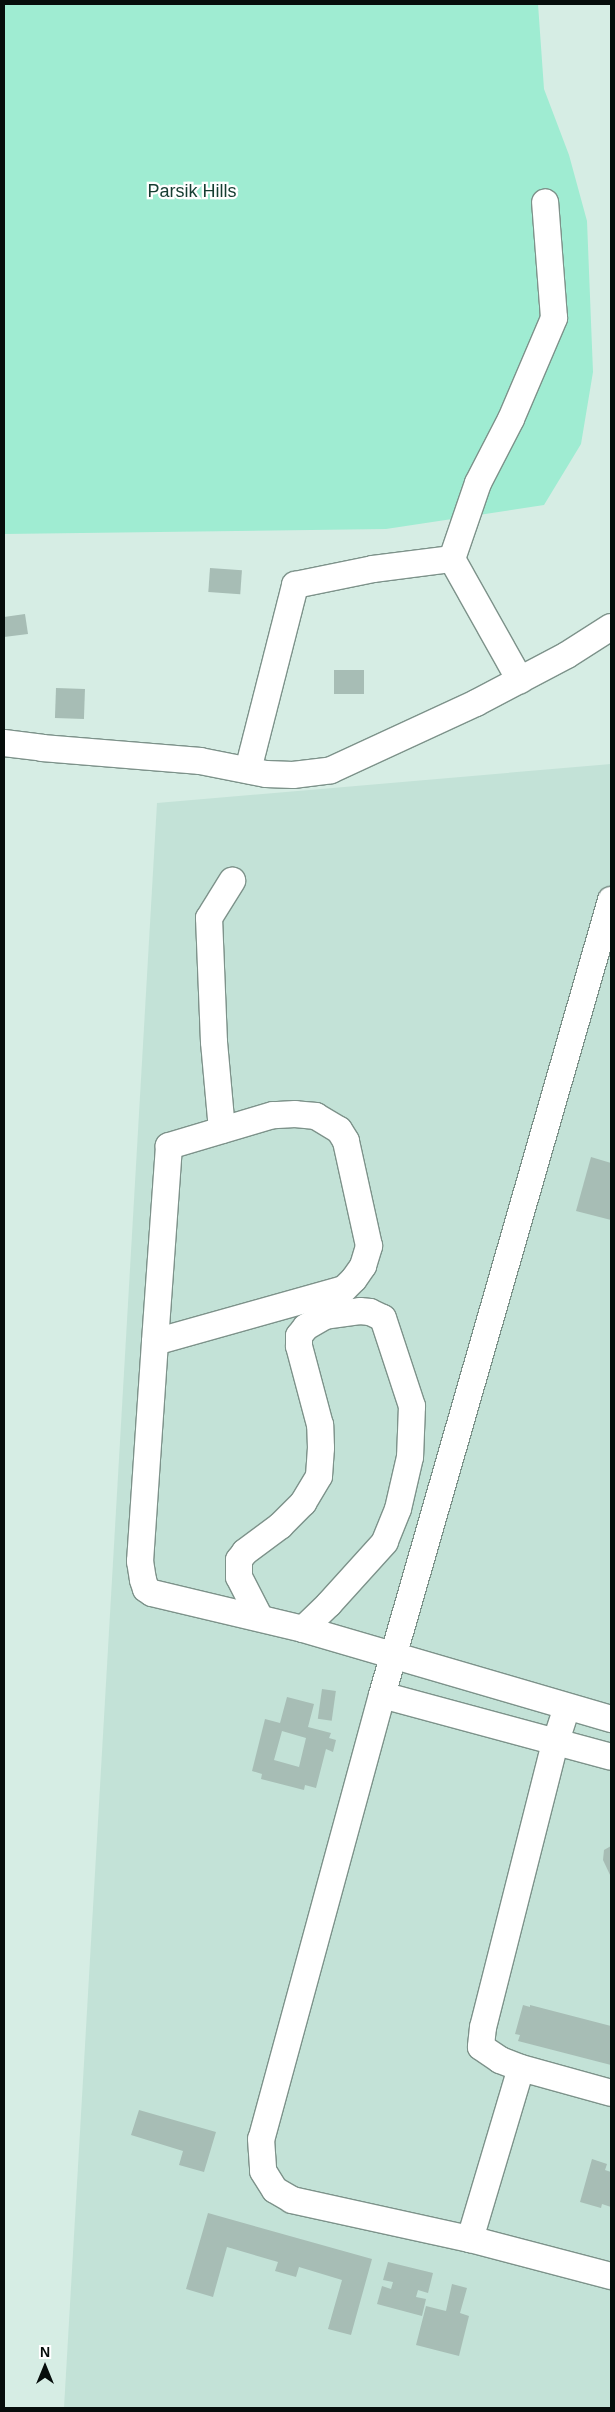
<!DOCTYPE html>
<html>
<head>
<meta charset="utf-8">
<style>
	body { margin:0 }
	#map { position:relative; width:615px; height:2412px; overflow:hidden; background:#d6ede4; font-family:Arial,sans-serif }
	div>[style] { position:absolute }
	.built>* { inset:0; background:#c3e2d7 }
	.green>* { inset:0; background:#9fecd2 }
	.building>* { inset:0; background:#a7bdb5; transform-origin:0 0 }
	.roads { filter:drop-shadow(1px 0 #7d928a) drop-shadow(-1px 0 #7d928a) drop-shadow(0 1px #7d928a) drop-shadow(0 -1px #7d928a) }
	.minor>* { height:26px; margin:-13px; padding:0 13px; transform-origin:13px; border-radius:13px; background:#fff }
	span { translate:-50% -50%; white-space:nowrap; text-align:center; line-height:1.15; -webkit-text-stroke:4.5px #fff; paint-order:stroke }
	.park-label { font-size:18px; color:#153d31 }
	.frame { position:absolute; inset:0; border:5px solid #060d0b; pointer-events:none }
	.north { position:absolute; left:20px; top:2342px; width:50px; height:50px; -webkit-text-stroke:4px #fff; paint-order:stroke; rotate:0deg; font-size:14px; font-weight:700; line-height:20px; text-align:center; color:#060d0b }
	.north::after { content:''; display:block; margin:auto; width:18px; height:22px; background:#060d0b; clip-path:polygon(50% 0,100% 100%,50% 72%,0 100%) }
</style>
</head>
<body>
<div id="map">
	<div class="built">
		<div style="clip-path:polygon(611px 764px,611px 2408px,64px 2408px,157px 803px)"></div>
	</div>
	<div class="green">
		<div style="clip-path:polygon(4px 4px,538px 4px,544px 89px,569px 155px,587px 221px,593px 372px,581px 444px,544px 505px,386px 529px,4px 534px)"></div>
	</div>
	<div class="building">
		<div style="left:210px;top:568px;width:32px;height:24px;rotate:4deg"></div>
		<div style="clip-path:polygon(25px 614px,28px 634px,4px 637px,4px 617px)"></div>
		<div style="left:334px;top:670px;width:30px;height:24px"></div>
		<div style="left:56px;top:688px;width:29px;height:30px;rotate:2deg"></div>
		<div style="clip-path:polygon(591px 1157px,611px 1163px,611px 1220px,576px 1211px)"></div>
		<div style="left:322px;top:1689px;width:14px;height:30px;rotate:8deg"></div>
		<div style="clip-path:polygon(evenodd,287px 1697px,314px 1704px,308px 1727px,331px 1733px,329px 1738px,336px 1740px,333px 1752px,326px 1749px,316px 1788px,305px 1785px,304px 1790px,261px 1779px,262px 1774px,252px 1771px,265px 1719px,280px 1723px,287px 1697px,282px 1731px,306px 1738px,299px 1767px,274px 1760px,282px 1731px)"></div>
		<div style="clip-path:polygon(611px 1846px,611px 1877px,603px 1860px,604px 1850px)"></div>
		<div style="clip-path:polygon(523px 2005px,530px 2007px,530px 2005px,611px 2026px,611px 2065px,518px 2041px,520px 2035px,515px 2034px)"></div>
		<div style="clip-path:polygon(139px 2110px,216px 2132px,204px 2172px,179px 2165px,183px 2151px,131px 2135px)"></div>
		<div style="clip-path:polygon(592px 2159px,607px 2164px,605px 2170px,611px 2172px,611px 2207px,602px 2204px,601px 2208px,580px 2202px)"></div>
		<div style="clip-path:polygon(208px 2213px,372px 2259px,351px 2335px,328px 2329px,342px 2280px,299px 2267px,296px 2277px,275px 2271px,278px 2262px,227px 2247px,213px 2297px,186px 2289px)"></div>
		<div style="clip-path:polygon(388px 2262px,433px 2273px,428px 2293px,418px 2290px,416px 2297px,426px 2299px,422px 2316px,377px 2304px,382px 2286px,391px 2289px,393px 2282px,383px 2280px)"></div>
		<div style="clip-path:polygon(452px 2284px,467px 2288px,460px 2313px,469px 2316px,459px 2356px,416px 2345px,426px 2306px,446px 2311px)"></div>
	</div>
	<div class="roads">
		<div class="minor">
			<div style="left:452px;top:559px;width:80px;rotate:-71.1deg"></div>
			<div style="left:478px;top:483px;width:72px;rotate:-62.7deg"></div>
			<div style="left:511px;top:419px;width:110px;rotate:-66.9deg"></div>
			<div style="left:554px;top:318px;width:116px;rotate:-94.4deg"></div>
			<div style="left:4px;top:743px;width:38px;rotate:7deg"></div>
			<div style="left:42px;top:748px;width:159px;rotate:4.7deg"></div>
			<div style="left:200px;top:761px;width:67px;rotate:11.1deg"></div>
			<div style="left:266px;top:774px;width:27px;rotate:2deg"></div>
			<div style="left:293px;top:775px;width:38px;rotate:-7deg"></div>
			<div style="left:331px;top:770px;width:160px;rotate:-24.8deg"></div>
			<div style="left:476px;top:703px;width:103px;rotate:-27.8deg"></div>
			<div style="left:567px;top:655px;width:52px;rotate:-32.5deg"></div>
			<div style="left:248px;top:770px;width:191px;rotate:-75.7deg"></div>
			<div style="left:295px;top:585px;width:80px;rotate:-11.6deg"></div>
			<div style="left:373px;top:569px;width:80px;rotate:-7.2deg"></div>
			<div style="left:452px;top:559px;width:139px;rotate:60.7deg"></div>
			<div style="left:611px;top:900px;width:827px;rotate:106.07deg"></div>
			<div style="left:382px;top:1695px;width:460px;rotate:105.2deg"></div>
			<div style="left:261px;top:2139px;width:32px;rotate:86deg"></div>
			<div style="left:263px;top:2171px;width:22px;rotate:58deg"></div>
			<div style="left:275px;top:2190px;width:20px;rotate:30deg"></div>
			<div style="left:292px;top:2200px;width:182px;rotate:12.4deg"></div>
			<div style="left:470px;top:2239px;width:146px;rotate:14.7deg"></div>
			<div style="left:222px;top:1130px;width:88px;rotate:-95.2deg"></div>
			<div style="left:214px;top:1042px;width:124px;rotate:-92.3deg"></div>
			<div style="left:209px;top:918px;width:44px;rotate:-58.1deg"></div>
			<div style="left:155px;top:1342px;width:196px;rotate:-15.7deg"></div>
			<div style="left:344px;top:1289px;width:14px;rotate:-45deg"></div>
			<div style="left:354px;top:1279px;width:16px;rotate:-55deg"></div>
			<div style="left:363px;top:1266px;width:21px;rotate:-73deg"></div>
			<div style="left:369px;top:1246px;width:107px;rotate:-102.4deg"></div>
			<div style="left:346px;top:1141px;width:13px;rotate:-122deg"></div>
			<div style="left:339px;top:1130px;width:27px;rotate:-149deg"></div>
			<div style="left:316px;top:1116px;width:21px;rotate:-175deg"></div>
			<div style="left:295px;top:1114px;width:22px;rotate:177deg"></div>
			<div style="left:273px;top:1115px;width:109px;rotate:163.4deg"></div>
			<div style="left:169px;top:1146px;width:196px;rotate:94.1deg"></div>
			<div style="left:155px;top:1342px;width:220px;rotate:93.9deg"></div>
			<div style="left:140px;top:1561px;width:19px;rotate:81deg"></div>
			<div style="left:143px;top:1580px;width:9px;rotate:72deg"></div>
			<div style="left:146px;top:1589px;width:7px;rotate:34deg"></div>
			<div style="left:152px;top:1593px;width:155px;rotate:13.4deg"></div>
			<div style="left:303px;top:1629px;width:321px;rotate:16.3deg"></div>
			<div style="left:260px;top:1618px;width:46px;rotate:-117.1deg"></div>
			<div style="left:239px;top:1577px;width:17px;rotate:-90deg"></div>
			<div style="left:239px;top:1560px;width:10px;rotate:-53deg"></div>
			<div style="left:245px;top:1552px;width:44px;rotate:-36.6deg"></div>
			<div style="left:280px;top:1526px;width:33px;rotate:-45deg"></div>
			<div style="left:303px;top:1503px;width:31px;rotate:-59deg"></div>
			<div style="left:319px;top:1476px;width:28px;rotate:-86deg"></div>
			<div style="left:321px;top:1448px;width:23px;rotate:-92deg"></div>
			<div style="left:320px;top:1425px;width:82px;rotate:-104.9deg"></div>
			<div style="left:299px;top:1346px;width:10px;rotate:-90deg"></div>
			<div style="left:299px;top:1336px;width:11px;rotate:-52deg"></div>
			<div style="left:306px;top:1327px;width:22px;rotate:-30deg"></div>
			<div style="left:325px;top:1316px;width:35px;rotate:-8deg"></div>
			<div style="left:360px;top:1311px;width:10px;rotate:6deg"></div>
			<div style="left:370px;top:1312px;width:14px;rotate:25deg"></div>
			<div style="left:383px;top:1318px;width:93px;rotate:71.8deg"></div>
			<div style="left:412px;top:1406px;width:51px;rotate:92.2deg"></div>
			<div style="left:410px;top:1457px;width:53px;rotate:103deg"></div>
			<div style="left:398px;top:1509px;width:35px;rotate:112deg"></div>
			<div style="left:385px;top:1542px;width:84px;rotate:132.1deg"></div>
			<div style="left:329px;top:1604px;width:36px;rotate:136deg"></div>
			<div style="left:382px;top:1695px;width:237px;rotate:15.1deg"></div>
			<div style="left:567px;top:1707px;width:38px;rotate:108deg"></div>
			<div style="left:555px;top:1743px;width:293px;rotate:104.2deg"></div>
			<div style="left:483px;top:2027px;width:20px;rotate:96deg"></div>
			<div style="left:481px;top:2047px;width:23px;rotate:34deg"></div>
			<div style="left:500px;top:2060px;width:22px;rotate:21deg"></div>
			<div style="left:521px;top:2068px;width:93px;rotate:15.5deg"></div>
			<div style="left:470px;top:2239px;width:178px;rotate:-73.4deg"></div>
		</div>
	</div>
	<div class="park-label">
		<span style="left:192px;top:191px">Parsik Hills</span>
	</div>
	<div class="frame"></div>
	<div class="north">N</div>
</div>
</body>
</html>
